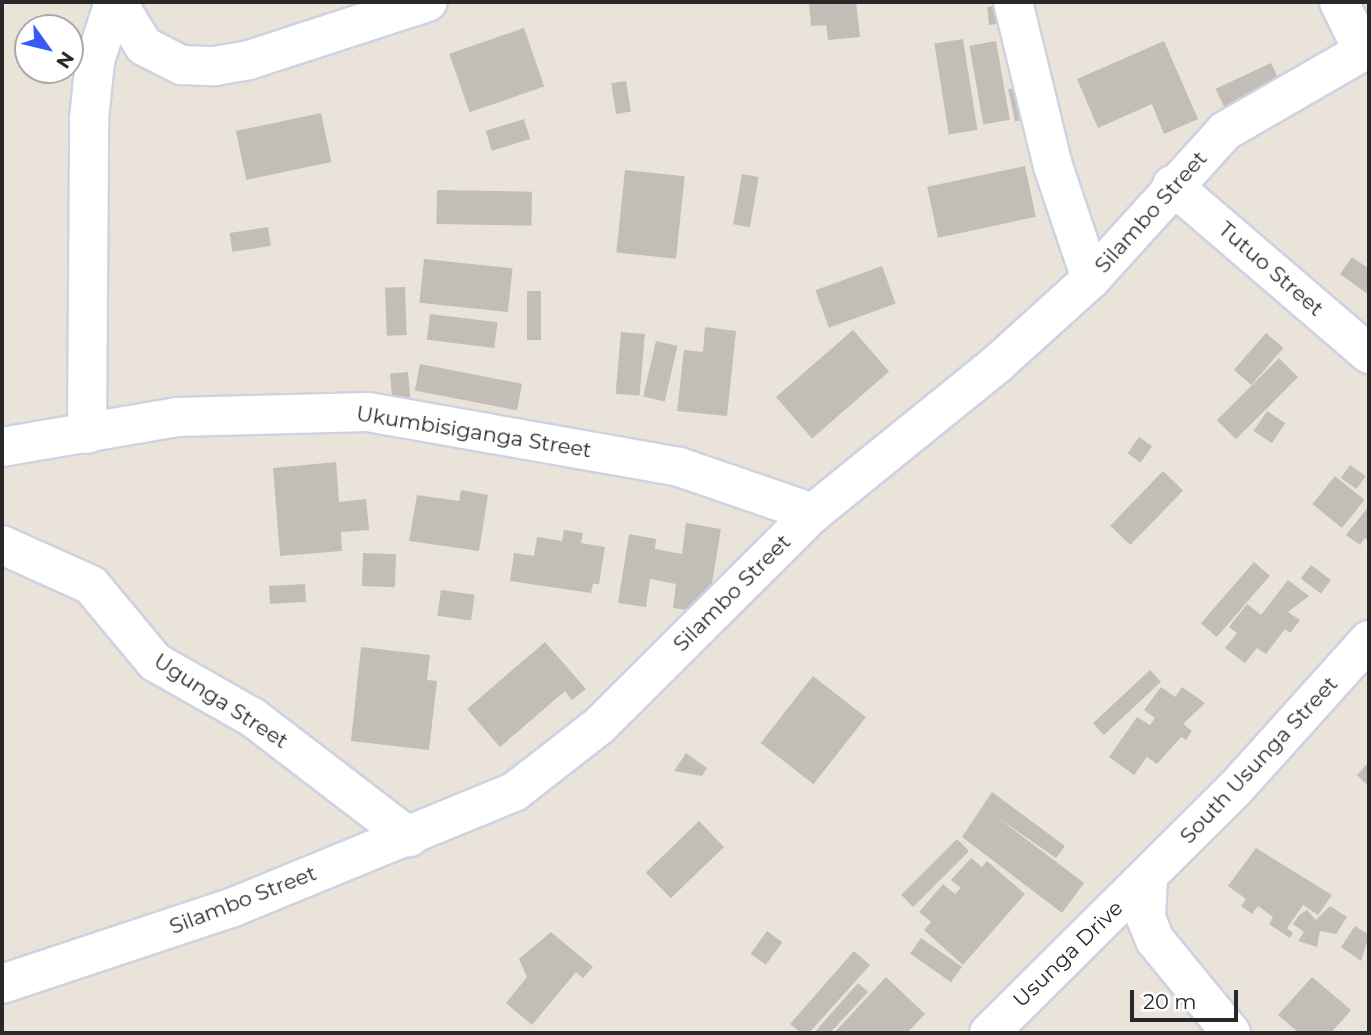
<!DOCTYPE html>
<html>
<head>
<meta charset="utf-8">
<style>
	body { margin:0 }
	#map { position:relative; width:1371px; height:1035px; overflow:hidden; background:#eae3d9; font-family:Montserrat,sans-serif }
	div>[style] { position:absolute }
	.building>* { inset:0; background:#c2bdb6; transform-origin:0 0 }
	.roads { filter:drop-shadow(2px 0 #ced2e1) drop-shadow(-2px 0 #ced2e1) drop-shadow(0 2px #ced2e1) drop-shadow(0 -2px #ced2e1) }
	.minor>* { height:38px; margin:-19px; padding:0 19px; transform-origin:19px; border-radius:19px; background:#fff }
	span { translate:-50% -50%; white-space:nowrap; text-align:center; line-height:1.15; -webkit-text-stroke:5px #fff; paint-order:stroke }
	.street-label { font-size:21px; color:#282828 }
	.frame { position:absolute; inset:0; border:4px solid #282828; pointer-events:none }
	.north { position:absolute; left:14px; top:14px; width:70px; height:70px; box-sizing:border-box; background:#fff; border:2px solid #a9a9a9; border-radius:50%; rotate:124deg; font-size:19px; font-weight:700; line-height:28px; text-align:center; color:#282828 }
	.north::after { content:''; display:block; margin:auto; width:24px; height:32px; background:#375bf9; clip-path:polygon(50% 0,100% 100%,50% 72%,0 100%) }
	.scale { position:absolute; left:1130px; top:990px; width:108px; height:32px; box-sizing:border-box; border:4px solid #282828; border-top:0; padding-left:9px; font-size:21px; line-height:24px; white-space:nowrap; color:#282828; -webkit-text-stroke:5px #fff; paint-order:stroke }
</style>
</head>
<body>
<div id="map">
	<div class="building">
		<div style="clip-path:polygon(809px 2px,856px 2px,860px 37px,828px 40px,826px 25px,811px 26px)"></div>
		<div style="left:1006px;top:5px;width:18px;height:19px;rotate:84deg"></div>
		<div style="left:524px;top:28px;width:62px;height:79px;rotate:71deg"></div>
		<div style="left:963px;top:39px;width:92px;height:29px;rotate:81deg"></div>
		<div style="left:996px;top:41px;width:80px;height:27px;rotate:80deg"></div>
		<div style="clip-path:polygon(1164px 41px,1198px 119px,1164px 134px,1152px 104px,1098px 128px,1077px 79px)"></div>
		<div style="left:1271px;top:63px;width:23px;height:61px;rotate:65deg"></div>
		<div style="left:626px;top:81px;width:31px;height:15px;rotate:81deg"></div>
		<div style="left:1019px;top:87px;width:33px;height:11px;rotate:78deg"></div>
		<div style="left:321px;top:113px;width:50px;height:87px;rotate:78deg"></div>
		<div style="left:524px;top:119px;width:21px;height:40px;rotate:73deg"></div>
		<div style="left:1025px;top:166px;width:52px;height:100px;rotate:78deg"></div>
		<div style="left:625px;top:170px;width:60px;height:83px;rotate:6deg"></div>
		<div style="left:742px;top:174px;width:17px;height:51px;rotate:10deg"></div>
		<div style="left:437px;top:190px;width:95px;height:34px;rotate:1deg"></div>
		<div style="left:268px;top:227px;width:19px;height:39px;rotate:81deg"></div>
		<div style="clip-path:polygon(1352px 257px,1369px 269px,1369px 295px,1340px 274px)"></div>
		<div style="left:424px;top:259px;width:89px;height:44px;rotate:6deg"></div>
		<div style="left:882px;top:266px;width:40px;height:71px;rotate:70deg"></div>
		<div style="left:405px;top:287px;width:48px;height:20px;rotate:88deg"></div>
		<div style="left:527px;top:291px;width:14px;height:49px"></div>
		<div style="left:430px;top:314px;width:68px;height:26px;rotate:7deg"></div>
		<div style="clip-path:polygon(705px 327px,736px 331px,727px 416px,677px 411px,684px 350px,703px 352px)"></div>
		<div style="left:853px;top:330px;width:55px;height:102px;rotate:49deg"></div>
		<div style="left:621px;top:332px;width:24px;height:62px;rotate:5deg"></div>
		<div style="left:1266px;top:333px;width:23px;height:49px;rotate:41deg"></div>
		<div style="left:656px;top:341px;width:22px;height:57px;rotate:13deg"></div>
		<div style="left:1279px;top:358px;width:27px;height:88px;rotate:45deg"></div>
		<div style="left:420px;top:364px;width:104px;height:27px;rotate:11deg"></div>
		<div style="left:408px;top:372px;width:37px;height:18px;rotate:85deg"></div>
		<div style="left:1267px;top:411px;width:22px;height:24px;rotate:34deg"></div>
		<div style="left:1139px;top:437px;width:16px;height:20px;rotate:35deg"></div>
		<div style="clip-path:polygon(336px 462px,339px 502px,366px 499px,369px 530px,341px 532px,342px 551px,280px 556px,273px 468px)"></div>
		<div style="left:1350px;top:465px;width:19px;height:16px;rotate:35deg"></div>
		<div style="left:1163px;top:471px;width:28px;height:76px;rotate:44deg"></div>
		<div style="left:1335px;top:476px;width:38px;height:36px;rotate:39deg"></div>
		<div style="clip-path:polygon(461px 490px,488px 495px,479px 551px,409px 541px,417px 495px,459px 501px)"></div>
		<div style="clip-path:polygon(1369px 506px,1369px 542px,1365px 538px,1360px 545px,1346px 535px)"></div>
		<div style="clip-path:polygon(686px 523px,721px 529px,707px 613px,673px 608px,676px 584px,650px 579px,646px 607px,618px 603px,629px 534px,656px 539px,655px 549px,682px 554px)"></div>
		<div style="clip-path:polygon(564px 530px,583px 533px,581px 543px,605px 547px,599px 584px,593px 584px,591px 593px,510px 581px,514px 553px,534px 556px,537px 537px,562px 541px)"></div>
		<div style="left:363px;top:553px;width:33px;height:33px;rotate:2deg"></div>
		<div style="left:1254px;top:562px;width:21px;height:81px;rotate:41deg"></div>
		<div style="left:1311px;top:565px;width:25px;height:17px;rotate:37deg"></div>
		<div style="clip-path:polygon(1288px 580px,1309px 596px,1288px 612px,1300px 620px,1290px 633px,1285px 629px,1266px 654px,1257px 648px,1245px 663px,1225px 648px,1237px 633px,1229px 627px,1247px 604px,1261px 615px)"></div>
		<div style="left:305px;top:584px;width:18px;height:36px;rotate:87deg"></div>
		<div style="left:441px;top:590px;width:34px;height:26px;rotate:8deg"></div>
		<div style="clip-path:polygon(545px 642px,586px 689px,572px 700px,565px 691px,500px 747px,467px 709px)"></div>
		<div style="clip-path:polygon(361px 647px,430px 655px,427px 680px,437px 681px,429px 750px,351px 741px)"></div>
		<div style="left:1150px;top:670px;width:16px;height:78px;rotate:47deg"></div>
		<div style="left:813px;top:676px;width:67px;height:85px;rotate:38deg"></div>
		<div style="clip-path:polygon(1161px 687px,1175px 697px,1182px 687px,1205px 703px,1183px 724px,1192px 731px,1186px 740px,1181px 737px,1157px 764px,1147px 757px,1134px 775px,1109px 757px,1137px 717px,1150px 725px,1155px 718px,1144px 710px)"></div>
		<div style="clip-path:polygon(686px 753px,707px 768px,702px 776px,674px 771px)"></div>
		<div style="clip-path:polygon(1369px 762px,1369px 787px,1357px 775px)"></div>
		<div style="clip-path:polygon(992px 792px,1065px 846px,1056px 858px,997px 817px,1084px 883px,1062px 913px,962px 837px)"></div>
		<div style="left:699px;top:821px;width:36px;height:74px;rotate:46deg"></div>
		<div style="left:957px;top:839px;width:17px;height:79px;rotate:45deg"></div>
		<div style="clip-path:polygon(1256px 848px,1332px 895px,1318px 915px,1303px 905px,1287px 928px,1293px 933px,1290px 938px,1269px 924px,1273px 917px,1258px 906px,1252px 914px,1241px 906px,1246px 899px,1228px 886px)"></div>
		<div style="clip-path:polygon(971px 858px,982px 867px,987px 861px,1025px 894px,963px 965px,924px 930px,931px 922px,919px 912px,943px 884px,955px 894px,961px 888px,951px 880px)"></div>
		<div style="clip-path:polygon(1330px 906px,1347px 917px,1336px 934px,1320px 931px,1317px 947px,1298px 941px,1304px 932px,1293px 924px,1299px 915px,1307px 910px,1316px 920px)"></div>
		<div style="clip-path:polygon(1355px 926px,1369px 935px,1361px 961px,1341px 947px)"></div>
		<div style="left:767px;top:931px;width:19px;height:28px;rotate:36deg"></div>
		<div style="clip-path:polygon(551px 932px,593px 967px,583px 978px,576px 972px,532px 1025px,506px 1003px,527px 977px,519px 959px)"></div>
		<div style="left:921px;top:938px;width:50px;height:19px;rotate:35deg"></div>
		<div style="clip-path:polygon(854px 951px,870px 965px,809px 1033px,801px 1033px,790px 1024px)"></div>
		<div style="clip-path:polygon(886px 977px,925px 1014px,907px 1033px,834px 1033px)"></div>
		<div style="clip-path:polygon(1312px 977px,1351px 1010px,1331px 1033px,1299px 1033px,1278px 1015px)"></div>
		<div style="clip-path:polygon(858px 983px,868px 992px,830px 1033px,814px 1033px)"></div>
	</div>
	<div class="roads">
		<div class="minor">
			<div style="left:117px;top:2px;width:52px;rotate:58.5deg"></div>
			<div style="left:144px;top:46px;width:42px;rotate:27.2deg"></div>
			<div style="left:181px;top:65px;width:34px;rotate:2deg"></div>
			<div style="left:215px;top:66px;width:35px;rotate:-10deg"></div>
			<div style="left:249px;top:60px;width:188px;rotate:-18deg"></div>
			<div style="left:1013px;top:2px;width:169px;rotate:76.3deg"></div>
			<div style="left:1053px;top:166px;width:119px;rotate:71.4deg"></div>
			<div style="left:1339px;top:2px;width:55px;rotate:63.9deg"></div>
			<div style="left:1172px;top:185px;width:260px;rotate:40.6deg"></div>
			<div style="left:87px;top:434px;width:315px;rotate:-89.6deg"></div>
			<div style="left:89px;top:119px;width:58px;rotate:-84.1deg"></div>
			<div style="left:95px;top:61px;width:62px;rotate:-72.1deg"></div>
			<div style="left:2px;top:447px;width:178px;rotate:-9.7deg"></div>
			<div style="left:177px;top:417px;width:191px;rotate:-1.5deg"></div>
			<div style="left:368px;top:412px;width:316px;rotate:10deg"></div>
			<div style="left:679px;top:467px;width:142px;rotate:18.9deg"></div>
			<div style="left:2px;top:545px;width:98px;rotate:24.2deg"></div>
			<div style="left:91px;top:585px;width:100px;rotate:50.3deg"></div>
			<div style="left:155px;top:662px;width:112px;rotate:29.6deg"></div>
			<div style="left:252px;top:717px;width:198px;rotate:37.4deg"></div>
			<div style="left:1148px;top:877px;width:41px;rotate:92.8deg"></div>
			<div style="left:1146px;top:918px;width:24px;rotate:68deg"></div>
			<div style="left:1155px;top:940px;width:120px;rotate:50.7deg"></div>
			<div style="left:2px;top:984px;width:241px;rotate:-18.4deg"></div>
			<div style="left:231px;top:908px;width:306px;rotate:-22.3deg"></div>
			<div style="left:514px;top:792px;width:109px;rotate:-37.9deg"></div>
			<div style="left:600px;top:725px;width:301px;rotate:-44.9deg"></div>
			<div style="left:813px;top:513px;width:237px;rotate:-39deg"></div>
			<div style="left:997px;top:364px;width:127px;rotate:-42.1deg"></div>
			<div style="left:1091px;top:279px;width:200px;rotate:-47.8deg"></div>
			<div style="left:1225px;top:131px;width:166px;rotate:-30deg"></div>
			<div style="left:989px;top:1033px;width:345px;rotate:-44.8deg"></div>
			<div style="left:1234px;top:790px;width:202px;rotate:-48deg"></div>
		</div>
	</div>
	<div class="street-label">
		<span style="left:1151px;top:212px;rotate:-48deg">Silambo Street</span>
		<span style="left:1271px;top:269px;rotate:41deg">Tutuo Street</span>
		<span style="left:474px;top:432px;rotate:9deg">Ukumbisiganga Street</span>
		<span style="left:732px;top:593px;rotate:-45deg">Silambo Street</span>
		<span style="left:221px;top:701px;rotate:33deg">Ugunga Street</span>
		<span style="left:1259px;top:760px;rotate:-47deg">South Usunga Street</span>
		<span style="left:243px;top:900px;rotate:-21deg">Silambo Street</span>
		<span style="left:1068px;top:954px;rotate:-44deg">Usunga Drive</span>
	</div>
	<div class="frame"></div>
	<div class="north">N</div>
	<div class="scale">20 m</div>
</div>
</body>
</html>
